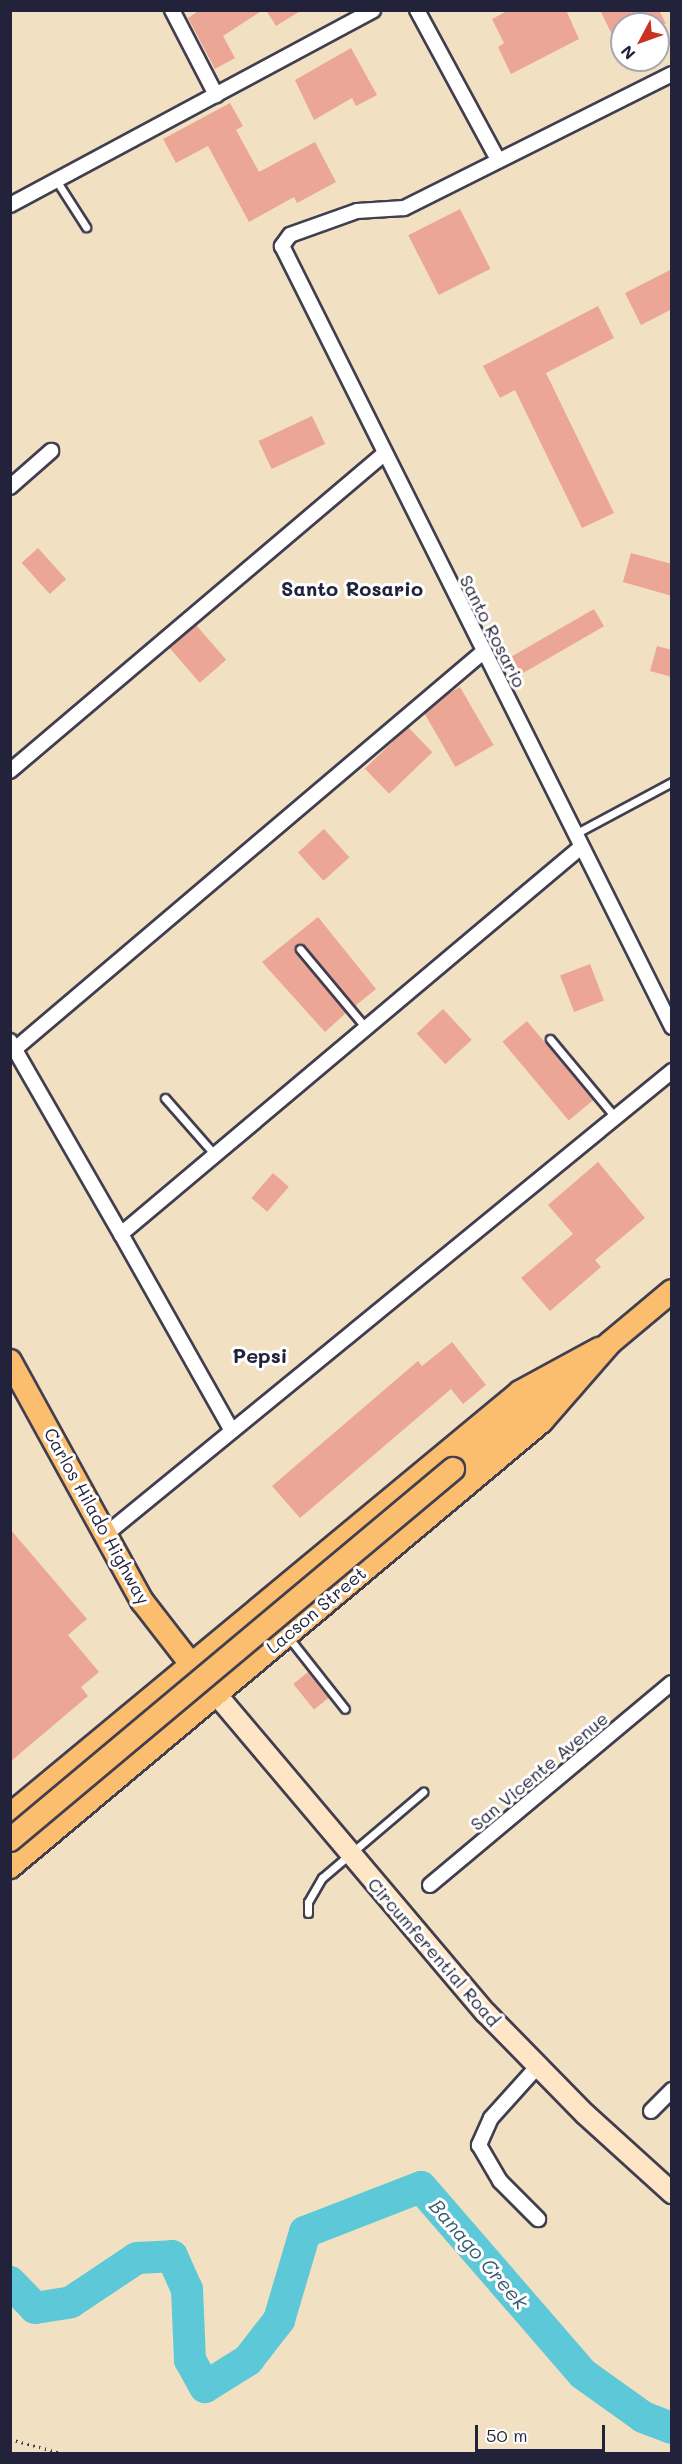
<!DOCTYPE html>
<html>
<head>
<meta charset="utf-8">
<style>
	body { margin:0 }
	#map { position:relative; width:682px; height:2464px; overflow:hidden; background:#f1e0c2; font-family:Mali,sans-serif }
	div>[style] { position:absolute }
	.river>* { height:32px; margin:-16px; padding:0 16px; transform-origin:16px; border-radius:16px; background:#5dc8d7 }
	.building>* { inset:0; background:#eca696; transform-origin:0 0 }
	.path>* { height:3px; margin-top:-1.5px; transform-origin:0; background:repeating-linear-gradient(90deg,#413e4f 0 1.5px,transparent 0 6px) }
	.roads { filter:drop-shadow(2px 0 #413e4f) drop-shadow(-2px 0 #413e4f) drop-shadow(0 2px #413e4f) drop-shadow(0 -2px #413e4f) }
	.lane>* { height:7px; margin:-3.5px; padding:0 3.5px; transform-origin:3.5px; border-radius:3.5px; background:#fff }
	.street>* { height:14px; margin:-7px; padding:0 7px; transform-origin:7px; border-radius:7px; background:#fff }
	.secondary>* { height:20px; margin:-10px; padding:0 10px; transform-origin:10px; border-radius:10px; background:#fde5c5 }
	.primary>* { height:22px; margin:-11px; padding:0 11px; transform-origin:11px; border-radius:11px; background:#fbbe6e }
	.bridges { filter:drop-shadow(2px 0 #413e4f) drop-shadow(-2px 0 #413e4f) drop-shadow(0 2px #413e4f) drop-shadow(0 -2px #413e4f) }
	.primary-bridge>* { height:22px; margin:-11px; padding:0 11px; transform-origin:11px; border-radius:11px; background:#fbbe6e }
	span { translate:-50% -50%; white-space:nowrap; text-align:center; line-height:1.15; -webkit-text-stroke:6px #fff; paint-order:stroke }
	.street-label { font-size:18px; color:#22223b }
	.neighbourhood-label { font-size:20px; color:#22223b; font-weight:700 }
	.water-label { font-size:20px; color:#375c72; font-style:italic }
	.frame { position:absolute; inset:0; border:12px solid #22223b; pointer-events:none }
	.north { position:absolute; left:610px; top:12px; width:60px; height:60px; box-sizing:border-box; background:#fff; border:2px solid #a7a7b1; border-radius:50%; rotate:229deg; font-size:16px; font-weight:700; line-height:24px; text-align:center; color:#22223b }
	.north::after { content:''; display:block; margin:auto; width:21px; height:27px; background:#c8321e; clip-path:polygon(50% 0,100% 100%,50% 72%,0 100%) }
	.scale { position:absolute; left:475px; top:2425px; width:130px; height:27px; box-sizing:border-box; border:3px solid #22223b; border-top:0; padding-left:8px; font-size:18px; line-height:21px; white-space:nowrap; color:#22223b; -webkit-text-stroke:4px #fff; paint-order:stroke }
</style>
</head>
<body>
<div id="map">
	<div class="river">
		<div style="left:10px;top:2282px;width:36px;rotate:46deg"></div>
		<div style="left:35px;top:2308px;width:36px;rotate:-9deg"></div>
		<div style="left:71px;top:2302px;width:79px;rotate:-33.7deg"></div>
		<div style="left:137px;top:2258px;width:35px;rotate:-3deg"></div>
		<div style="left:172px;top:2256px;width:36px;rotate:66deg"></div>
		<div style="left:187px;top:2289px;width:71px;rotate:87.6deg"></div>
		<div style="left:190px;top:2360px;width:31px;rotate:61deg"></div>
		<div style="left:205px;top:2387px;width:51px;rotate:-32.1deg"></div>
		<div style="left:248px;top:2360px;width:51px;rotate:-52.2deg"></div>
		<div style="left:279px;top:2320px;width:92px;rotate:-73.5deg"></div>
		<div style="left:305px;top:2232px;width:124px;rotate:-21.2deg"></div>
		<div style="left:421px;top:2187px;width:247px;rotate:49.1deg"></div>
		<div style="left:583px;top:2374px;width:74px;rotate:35.6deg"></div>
		<div style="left:643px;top:2417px;width:31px;rotate:21deg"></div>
	</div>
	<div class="building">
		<div style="clip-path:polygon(200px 10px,263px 10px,223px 36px,235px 58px,215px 69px,188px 18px)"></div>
		<div style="clip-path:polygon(266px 10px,302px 10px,276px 26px)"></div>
		<div style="clip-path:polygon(509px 10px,566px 10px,579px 39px,511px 74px,498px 47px,504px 43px,492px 19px)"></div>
		<div style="clip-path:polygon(600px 10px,659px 10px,666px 24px,622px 24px,622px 55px)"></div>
		<div style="clip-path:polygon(351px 48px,377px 95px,356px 106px,352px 98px,314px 120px,295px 80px)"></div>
		<div style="clip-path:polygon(230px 103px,243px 126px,236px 130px,259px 172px,315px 142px,336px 182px,297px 203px,294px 197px,249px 222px,208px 146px,176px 163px,163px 139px)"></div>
		<div style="left:460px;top:209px;width:67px;height:58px;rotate:63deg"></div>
		<div style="clip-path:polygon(672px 269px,672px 309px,641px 325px,625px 293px)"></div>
		<div style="clip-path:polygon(598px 306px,614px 338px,546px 373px,614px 513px,582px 528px,515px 390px,500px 398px,483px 366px)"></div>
		<div style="left:312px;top:416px;width:31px;height:59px;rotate:65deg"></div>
		<div style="left:38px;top:548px;width:42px;height:22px;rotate:48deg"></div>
		<div style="clip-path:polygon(631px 553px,672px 564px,672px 596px,623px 582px)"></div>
		<div style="left:594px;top:609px;width:20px;height:98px;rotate:60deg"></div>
		<div style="left:196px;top:625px;width:46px;height:35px;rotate:49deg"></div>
		<div style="clip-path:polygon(657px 646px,672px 650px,672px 677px,650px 671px)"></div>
		<div style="left:460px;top:687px;width:67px;height:44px;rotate:60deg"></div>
		<div style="left:408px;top:727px;width:35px;height:60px;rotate:46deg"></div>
		<div style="left:324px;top:829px;width:38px;height:35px;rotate:48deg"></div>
		<div style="clip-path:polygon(318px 917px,376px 989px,355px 1006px,304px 945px,297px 944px,296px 953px,346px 1013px,325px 1032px,262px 962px)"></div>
		<div style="left:590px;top:964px;width:39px;height:32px;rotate:69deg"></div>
		<div style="left:443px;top:1009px;width:42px;height:36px;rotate:47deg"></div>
		<div style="left:527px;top:1021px;width:103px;height:32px;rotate:50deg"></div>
		<div style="clip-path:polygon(598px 1162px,645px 1218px,595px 1260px,601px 1267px,550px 1311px,521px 1278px,573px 1234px,548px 1205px)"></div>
		<div style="left:273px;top:1173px;width:21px;height:33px;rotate:41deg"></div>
		<div style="clip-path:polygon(452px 1342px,486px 1385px,463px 1404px,451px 1389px,300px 1518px,272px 1486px,418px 1361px,422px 1366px)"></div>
		<div style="clip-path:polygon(10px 1529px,87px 1619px,68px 1635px,99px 1672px,81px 1687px,88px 1696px,10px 1762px)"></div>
		<div style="left:308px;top:1672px;width:33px;height:19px;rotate:51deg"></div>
	</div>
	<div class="path">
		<div style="left:10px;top:2439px;width:57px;rotate:15.3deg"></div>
	</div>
	<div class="roads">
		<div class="lane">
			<div style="left:56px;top:180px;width:56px;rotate:57.4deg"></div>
			<div style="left:575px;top:834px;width:110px;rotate:-28.2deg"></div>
			<div style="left:300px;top:949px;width:104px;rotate:50.1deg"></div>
			<div style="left:550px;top:1039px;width:102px;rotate:50.2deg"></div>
			<div style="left:165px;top:1098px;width:76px;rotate:48.7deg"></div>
			<div style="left:289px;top:1638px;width:90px;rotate:51.7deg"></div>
			<div style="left:308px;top:1913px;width:11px;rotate:-90deg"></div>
			<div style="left:308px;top:1902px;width:28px;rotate:-60deg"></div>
			<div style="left:322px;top:1878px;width:133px;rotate:-40.4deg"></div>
		</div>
		<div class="street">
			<div style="left:172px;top:10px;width:96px;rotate:62.6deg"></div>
			<div style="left:417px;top:10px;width:170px;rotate:61.6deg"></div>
			<div style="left:672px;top:74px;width:300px;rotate:153.4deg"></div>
			<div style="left:404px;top:208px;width:47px;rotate:176.3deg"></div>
			<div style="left:357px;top:211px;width:71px;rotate:160.3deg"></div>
			<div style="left:290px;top:235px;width:14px;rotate:126deg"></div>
			<div style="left:282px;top:246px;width:873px;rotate:63.46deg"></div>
			<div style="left:10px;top:205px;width:412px;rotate:-28.2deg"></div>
			<div style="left:10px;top:487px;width:55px;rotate:-41.3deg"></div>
			<div style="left:10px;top:771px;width:490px;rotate:-40.3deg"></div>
			<div style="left:10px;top:1041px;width:223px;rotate:60.1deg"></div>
			<div style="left:121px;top:1234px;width:601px;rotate:-40.07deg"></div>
			<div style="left:15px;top:1049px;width:614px;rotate:-40.31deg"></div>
			<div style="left:121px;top:1234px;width:226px;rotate:60.6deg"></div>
			<div style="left:105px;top:1535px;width:733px;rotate:-39.29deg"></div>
			<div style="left:430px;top:1885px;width:315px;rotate:-39.9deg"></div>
			<div style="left:537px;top:2067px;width:69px;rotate:132deg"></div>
			<div style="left:491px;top:2118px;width:30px;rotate:114deg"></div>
			<div style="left:479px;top:2145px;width:42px;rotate:59.7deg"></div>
			<div style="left:500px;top:2181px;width:54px;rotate:45deg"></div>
			<div style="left:651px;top:2111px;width:30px;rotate:-45deg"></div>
		</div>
		<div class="secondary">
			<div style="left:216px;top:1694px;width:418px;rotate:49.8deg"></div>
			<div style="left:486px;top:2013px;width:141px;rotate:45.6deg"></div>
			<div style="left:585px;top:2114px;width:118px;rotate:42.2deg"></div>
		</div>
		<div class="primary">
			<div style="left:599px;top:1352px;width:95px;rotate:-39.9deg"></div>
			<div style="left:10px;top:1361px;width:274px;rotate:61.2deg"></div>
			<div style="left:142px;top:1601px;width:96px;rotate:52.2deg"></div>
			<div style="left:453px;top:1469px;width:142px;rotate:-38.7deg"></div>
			<div style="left:10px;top:1815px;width:663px;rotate:-39.67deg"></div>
			<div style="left:520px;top:1392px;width:90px;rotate:-28.6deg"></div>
			<div style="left:10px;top:1867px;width:694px;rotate:-39.97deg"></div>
			<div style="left:542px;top:1421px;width:103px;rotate:-48.9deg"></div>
		</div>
	</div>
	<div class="bridges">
		<div class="primary-bridge">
			<div style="left:10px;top:1840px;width:578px;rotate:-39.95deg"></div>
		</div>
	</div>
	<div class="street-label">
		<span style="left:493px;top:631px;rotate:63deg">Santo Rosario</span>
		<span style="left:97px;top:1516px;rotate:61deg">Carlos Hilado Highway</span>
		<span style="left:316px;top:1610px;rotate:-40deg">Lacson Street</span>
		<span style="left:539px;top:1771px;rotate:-40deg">San Vicente Avenue</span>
		<span style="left:434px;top:1952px;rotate:49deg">Circumferential Road</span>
	</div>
	<div class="neighbourhood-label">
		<span style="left:352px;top:588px">Santo Rosario</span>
		<span style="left:260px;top:1355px">Pepsi</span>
	</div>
	<div class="water-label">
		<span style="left:479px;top:2254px;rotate:49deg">Banago Creek</span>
	</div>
	<div class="frame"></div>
	<div class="north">N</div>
	<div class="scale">50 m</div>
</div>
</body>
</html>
